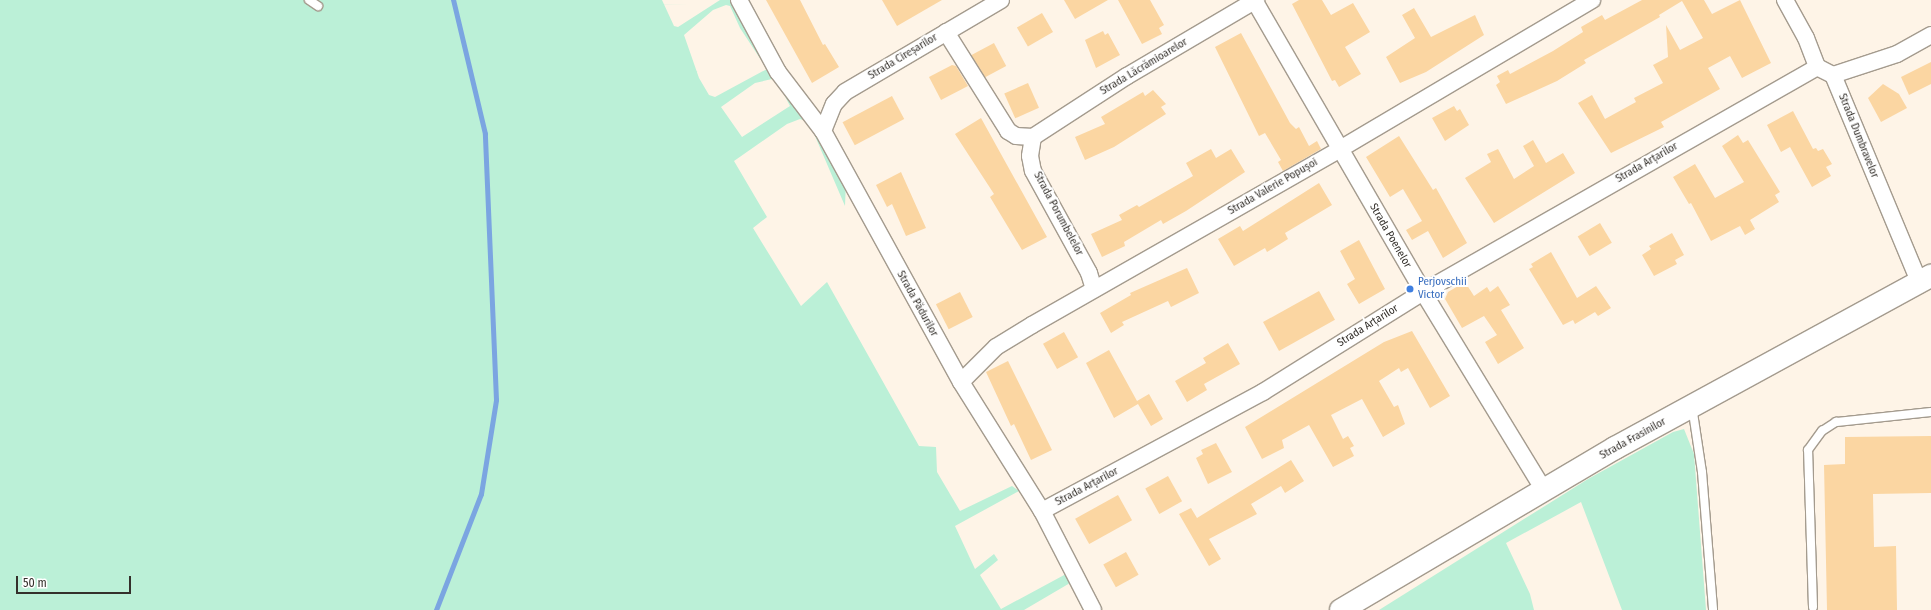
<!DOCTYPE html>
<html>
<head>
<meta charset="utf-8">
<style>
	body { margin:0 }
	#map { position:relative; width:1931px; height:610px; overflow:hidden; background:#fef4e7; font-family:"Fira Sans Condensed",sans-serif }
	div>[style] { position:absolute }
	.green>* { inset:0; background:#bbf0d7 }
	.stream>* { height:4.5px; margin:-2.25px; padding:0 2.25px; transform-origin:2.25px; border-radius:2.25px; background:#7ba5e1 }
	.building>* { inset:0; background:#fbd6a2; transform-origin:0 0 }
	.roads { filter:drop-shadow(1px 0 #a49b8e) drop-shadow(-1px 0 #a49b8e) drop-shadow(0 1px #a49b8e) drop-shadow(0 -1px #a49b8e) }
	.service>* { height:8px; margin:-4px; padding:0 4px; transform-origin:4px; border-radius:4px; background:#fff }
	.minor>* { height:16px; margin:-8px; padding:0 8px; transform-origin:8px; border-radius:8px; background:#fff }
	.primary>* { height:22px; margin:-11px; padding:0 11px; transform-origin:11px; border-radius:11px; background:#fff }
	.dots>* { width:11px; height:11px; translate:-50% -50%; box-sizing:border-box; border:2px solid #fff; border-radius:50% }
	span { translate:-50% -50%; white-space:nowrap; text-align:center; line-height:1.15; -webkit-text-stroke:4px #fff; paint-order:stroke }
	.street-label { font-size:11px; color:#34302b }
	.shop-label { font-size:11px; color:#366cbe }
	.left { translate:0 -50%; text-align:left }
	.scale { position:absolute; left:16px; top:576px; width:115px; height:18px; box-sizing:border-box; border:2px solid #34302b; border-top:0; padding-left:5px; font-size:12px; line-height:14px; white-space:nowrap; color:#34302b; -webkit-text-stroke:3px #fff; paint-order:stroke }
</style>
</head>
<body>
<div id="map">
	<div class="green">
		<div style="clip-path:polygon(evenodd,0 0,662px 0,674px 26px,678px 27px,720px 0,733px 0,814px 125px,846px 181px,845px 206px,809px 122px,800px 119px,787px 124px,734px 161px,767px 217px,753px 228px,801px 306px,827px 282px,919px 446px,936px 447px,937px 472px,960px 511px,1012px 486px,1019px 491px,955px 526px,975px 569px,994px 554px,998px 560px,980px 575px,1001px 609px,1066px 574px,1070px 583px,1024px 610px,0 610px,0 0,726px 5px,730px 6px,740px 28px,767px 69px,715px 97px,709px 95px,699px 78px,684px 35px,713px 10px,726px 5px,0 0,772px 79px,778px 83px,790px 106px,742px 137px,721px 107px,755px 83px,772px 79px)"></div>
		<div style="clip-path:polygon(1684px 429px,1694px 454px,1706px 610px,1622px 610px,1581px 502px,1506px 543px,1530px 594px,1534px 610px,1379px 610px,1588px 479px,1673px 432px)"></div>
	</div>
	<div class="stream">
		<div style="left:436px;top:610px;width:124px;rotate:-68.8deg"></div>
		<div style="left:481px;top:494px;width:95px;rotate:-80.9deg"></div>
		<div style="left:496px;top:400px;width:266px;rotate:-92.4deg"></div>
		<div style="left:485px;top:134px;width:138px;rotate:-103.4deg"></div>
	</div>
	<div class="building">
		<div style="clip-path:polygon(766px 0,800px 0,823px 45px,825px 44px,839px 67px,812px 83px)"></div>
		<div style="clip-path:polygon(882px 0,942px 0,897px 26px)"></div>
		<div style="clip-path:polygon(1064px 0,1108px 0,1075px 19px)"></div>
		<div style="clip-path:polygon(1118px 0,1150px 0,1164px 25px,1159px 28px,1162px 34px,1142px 44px)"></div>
		<div style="clip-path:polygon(1299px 0,1322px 0,1331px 15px,1353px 3px,1370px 32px,1345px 47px,1361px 74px,1339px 87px,1335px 80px,1332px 81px,1292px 4px)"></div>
		<div style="clip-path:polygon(1642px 0,1704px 0,1712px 14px,1740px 0,1771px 63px,1742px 78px,1730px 56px,1708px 68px,1720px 89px,1661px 122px,1664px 127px,1611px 153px,1578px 103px,1592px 95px,1605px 119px,1636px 102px,1634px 98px,1663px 83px,1653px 65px,1668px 57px,1666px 25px,1680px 50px,1703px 38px,1682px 1px,1659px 15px,1660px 17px,1584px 60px,1586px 63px,1557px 81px,1506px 104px,1496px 85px,1500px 82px,1497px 76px,1508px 70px,1510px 74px,1553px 51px,1583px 32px,1581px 27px,1602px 15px,1605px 20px)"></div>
		<div style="clip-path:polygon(1414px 8px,1431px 37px,1475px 15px,1484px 35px,1426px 72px,1400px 83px,1386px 57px,1415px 38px,1402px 15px)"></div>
		<div style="left:1042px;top:13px;width:22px;height:29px;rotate:60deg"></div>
		<div style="clip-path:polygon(1103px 31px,1105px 35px,1108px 33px,1120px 55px,1096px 68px,1085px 40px)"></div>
		<div style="clip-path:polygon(1241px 33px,1290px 123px,1296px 129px,1299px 127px,1309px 146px,1317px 141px,1321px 149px,1283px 171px,1278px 162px,1281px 160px,1265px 133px,1259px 136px,1215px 47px)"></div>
		<div style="left:994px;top:43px;width:26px;height:26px;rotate:62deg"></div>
		<div style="clip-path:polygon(1931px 62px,1931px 84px,1909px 95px,1901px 77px)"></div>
		<div style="clip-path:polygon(952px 65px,956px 66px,968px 86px,941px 100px,929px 77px)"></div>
		<div style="left:1028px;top:83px;width:27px;height:26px;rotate:66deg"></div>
		<div style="clip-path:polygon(1883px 84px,1899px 94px,1907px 108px,1881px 122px,1868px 98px)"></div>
		<div style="clip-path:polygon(1153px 90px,1166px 104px,1161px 107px,1166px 114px,1114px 147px,1085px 160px,1075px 137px,1105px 124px,1101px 117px,1143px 92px,1145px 96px)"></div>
		<div style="left:892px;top:96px;width:26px;height:56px;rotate:62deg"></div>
		<div style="clip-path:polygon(1454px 106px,1457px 111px,1460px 109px,1469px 125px,1445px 141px,1432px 118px)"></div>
		<div style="clip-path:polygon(1793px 111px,1813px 149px,1816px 148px,1818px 151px,1823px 149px,1832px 164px,1826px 167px,1831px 176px,1812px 187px,1790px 147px,1781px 152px,1767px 125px)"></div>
		<div style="clip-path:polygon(981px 118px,1047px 237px,1022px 250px,990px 197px,994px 194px,955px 134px)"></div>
		<div style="clip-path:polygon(1738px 135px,1743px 143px,1748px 140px,1780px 192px,1775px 195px,1779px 202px,1750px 220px,1755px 229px,1745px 235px,1740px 226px,1711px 241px,1691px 203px,1689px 204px,1673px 177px,1695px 164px,1715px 198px,1744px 182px,1722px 146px)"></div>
		<div style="clip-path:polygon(1399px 136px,1433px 190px,1436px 188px,1467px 243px,1443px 258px,1428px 231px,1412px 240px,1406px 230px,1422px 221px,1403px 189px,1390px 197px,1366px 157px)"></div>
		<div style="clip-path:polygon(1533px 140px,1546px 163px,1563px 153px,1575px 173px,1494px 223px,1465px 178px,1491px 162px,1487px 154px,1498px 149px,1514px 179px,1534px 166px,1523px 146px)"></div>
		<div style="clip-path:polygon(1211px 149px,1216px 158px,1231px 149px,1245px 172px,1186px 211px,1163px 224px,1161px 220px,1124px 242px,1125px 246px,1102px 257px,1091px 234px,1122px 220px,1119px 215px,1137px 205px,1139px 207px,1193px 176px,1186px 163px)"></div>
		<div style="clip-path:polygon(901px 172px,926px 228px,906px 236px,892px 204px,887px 207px,876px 185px)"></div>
		<div style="clip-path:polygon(1319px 183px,1332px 205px,1285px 233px,1288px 239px,1267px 252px,1265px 248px,1234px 266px,1218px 239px,1240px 226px,1243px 231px)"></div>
		<div style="left:1600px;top:223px;width:23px;height:26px;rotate:59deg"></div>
		<div style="clip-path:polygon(1672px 233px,1684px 255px,1675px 260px,1677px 264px,1654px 276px,1642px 255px,1651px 249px,1649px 246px)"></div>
		<div style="clip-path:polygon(1359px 240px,1385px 289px,1359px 304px,1347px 284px,1355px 279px,1340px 251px)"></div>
		<div style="clip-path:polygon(1551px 252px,1577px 298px,1596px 286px,1611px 308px,1598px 316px,1595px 312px,1575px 324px,1573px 320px,1563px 325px,1529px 269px,1533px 267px,1531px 264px)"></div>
		<div style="clip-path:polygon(1187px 268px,1199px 293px,1171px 307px,1168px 301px,1122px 322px,1124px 325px,1111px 333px,1100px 313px,1131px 295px,1130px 293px)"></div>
		<div style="clip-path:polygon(1465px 282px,1474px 296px,1487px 287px,1490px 292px,1498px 286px,1510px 305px,1501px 310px,1524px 348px,1498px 364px,1485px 342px,1497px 335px,1484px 316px,1462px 328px,1445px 299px,1448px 292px)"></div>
		<div style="left:1319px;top:291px;width:33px;height:64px;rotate:61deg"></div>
		<div style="left:960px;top:292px;width:28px;height:27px;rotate:63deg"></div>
		<div style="clip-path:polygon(1412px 331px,1450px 396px,1430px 408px,1408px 368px,1401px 372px,1399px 368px,1379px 381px,1394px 407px,1398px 405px,1405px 424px,1383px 437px,1362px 399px,1331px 415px,1343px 439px,1348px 436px,1354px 446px,1350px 448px,1354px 456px,1333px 467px,1309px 425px,1282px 440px,1284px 448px,1262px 459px,1245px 427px,1384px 342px)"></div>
		<div style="left:1064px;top:332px;width:29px;height:24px;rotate:61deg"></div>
		<div style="clip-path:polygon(1228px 343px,1240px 364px,1204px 384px,1207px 390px,1187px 402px,1175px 381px,1206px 363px,1203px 358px)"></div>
		<div style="clip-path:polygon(1109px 350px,1137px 401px,1149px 394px,1163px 419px,1151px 426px,1138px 404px,1114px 418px,1086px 363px)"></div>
		<div style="clip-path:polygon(1008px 361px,1052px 450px,1031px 460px,1014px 424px,1011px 426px,986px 372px)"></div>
		<div style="clip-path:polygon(1931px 436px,1931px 493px,1873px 494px,1874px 547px,1896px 546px,1897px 610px,1827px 610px,1824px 465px,1845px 464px,1845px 437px)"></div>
		<div style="clip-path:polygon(1216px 443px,1232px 472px,1208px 484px,1196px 458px,1203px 454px,1201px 450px)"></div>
		<div style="clip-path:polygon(1291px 460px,1304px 481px,1285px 493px,1281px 486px,1251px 504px,1257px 514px,1209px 539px,1221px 559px,1209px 566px,1179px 514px,1191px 508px,1197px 518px)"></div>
		<div style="left:1168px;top:476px;width:29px;height:26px;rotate:61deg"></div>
		<div style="left:1118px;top:495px;width:29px;height:49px;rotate:61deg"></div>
		<div style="left:1126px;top:552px;width:26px;height:26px;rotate:61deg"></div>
	</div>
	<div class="roads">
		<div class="service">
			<div style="left:309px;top:0;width:11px;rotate:34deg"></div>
			<div style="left:1692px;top:406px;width:67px;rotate:81.4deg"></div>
			<div style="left:1702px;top:472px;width:138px;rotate:85.4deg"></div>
			<div style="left:1813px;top:607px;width:157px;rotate:-91.8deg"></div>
			<div style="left:1808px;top:450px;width:24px;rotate:-54deg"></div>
			<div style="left:1822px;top:431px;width:17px;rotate:-33deg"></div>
			<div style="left:1836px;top:422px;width:96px;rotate:-6deg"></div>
		</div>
		<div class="minor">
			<div style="left:739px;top:0;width:82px;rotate:61.6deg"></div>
			<div style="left:778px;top:72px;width:74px;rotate:52.7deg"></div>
			<div style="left:823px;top:131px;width:286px;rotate:61.2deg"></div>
			<div style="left:961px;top:382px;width:152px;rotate:57.9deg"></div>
			<div style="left:1042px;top:511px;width:111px;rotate:62.7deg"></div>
			<div style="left:1254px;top:0;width:337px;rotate:59.9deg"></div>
			<div style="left:1423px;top:292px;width:232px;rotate:58.6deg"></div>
			<div style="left:1785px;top:0;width:43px;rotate:61.1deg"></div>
			<div style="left:1806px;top:38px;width:31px;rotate:69deg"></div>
			<div style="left:1817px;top:67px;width:18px;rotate:27deg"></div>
			<div style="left:1833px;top:75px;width:224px;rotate:67.4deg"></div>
			<div style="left:946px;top:32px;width:117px;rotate:57.9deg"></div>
			<div style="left:1008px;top:131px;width:9px;rotate:32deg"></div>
			<div style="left:1016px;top:136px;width:17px;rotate:3deg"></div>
			<div style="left:1033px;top:137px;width:19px;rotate:99deg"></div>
			<div style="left:1030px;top:156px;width:15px;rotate:79deg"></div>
			<div style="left:1033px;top:171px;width:116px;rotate:61.2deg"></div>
			<div style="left:1089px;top:273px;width:17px;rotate:73deg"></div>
			<div style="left:1833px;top:75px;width:67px;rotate:-18.2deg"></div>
			<div style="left:1897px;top:54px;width:39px;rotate:-29deg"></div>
			<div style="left:823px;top:131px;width:29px;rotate:-68deg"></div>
			<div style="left:834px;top:104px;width:16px;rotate:-47deg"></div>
			<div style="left:845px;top:92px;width:181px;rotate:-30.5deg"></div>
			<div style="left:1033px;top:137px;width:112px;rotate:-33deg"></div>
			<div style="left:1127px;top:76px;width:150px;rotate:-30.5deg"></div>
			<div style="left:961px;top:382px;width:49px;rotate:-45deg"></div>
			<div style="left:996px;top:347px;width:42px;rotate:-31.4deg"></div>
			<div style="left:1032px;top:325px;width:355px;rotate:-29.7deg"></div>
			<div style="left:1340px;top:149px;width:293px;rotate:-30.6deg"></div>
			<div style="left:1042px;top:511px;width:251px;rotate:-28.3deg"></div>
			<div style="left:1263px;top:392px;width:189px;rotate:-32deg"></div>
			<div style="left:1423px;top:292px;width:454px;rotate:-29.7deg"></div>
		</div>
		<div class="primary">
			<div style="left:1341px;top:610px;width:318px;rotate:-30.6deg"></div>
			<div style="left:1615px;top:448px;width:360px;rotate:-28.6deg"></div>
		</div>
	</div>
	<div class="dots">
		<div style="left:1410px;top:289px;background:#3f7fe0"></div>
	</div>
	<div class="street-label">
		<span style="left:903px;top:57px;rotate:-31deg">Strada Cireșarilor</span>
		<span style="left:1144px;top:67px;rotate:-31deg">Strada Lăcrămioarelor</span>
		<span style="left:1858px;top:136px;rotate:68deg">Strada Dumbravelor</span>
		<span style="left:1647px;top:163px;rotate:-30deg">Strada Arțarilor</span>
		<span style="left:1273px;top:187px;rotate:-30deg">Strada Valerie Popușoi</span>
		<span style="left:1058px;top:214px;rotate:62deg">Strada Porumbelelor</span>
		<span style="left:1390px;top:236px;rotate:60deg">Strada Poenelor</span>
		<span style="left:917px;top:304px;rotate:61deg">Strada Pădurilor</span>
		<span style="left:1368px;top:326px;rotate:-32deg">Strada Arțarilor</span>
		<span style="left:1633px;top:439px;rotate:-29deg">Strada Frasinilor</span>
		<span style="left:1087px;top:487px;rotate:-28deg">Strada Arțarilor</span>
	</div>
	<div class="shop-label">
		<span class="left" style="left:1418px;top:289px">Perjovschii<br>Victor</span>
	</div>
	<div class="scale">50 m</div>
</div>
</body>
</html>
